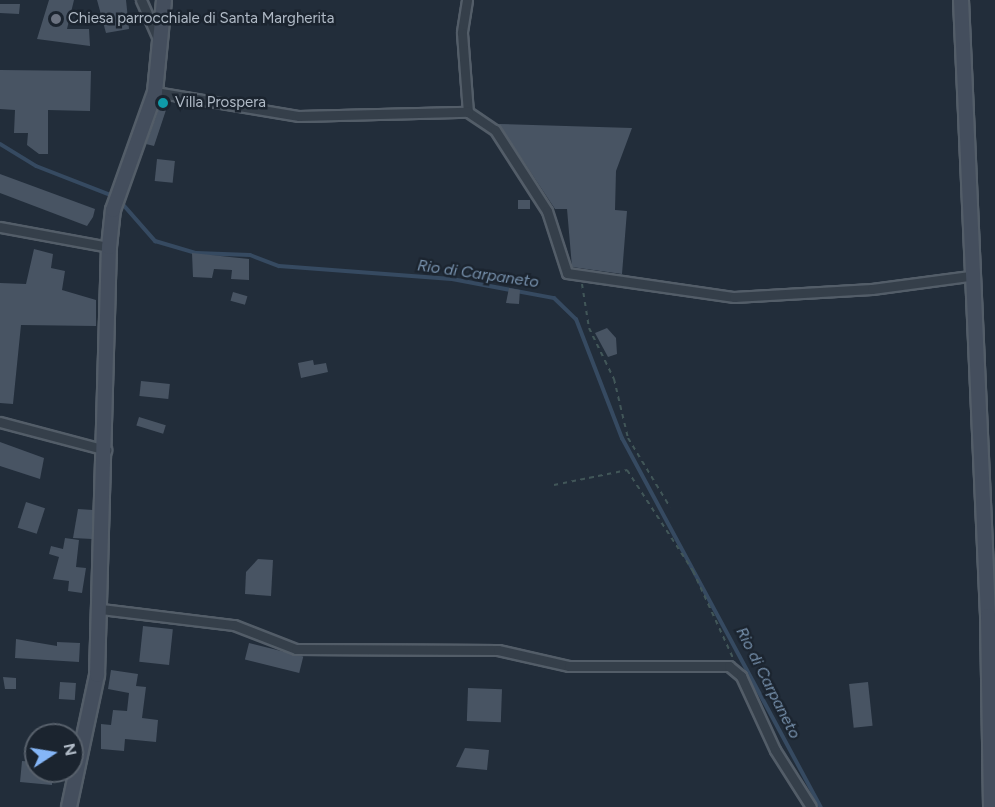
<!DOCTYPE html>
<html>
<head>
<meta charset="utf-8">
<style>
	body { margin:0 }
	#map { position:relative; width:995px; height:807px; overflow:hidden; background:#222d3a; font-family:Figtree,sans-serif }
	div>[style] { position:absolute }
	.stream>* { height:4px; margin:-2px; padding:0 2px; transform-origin:2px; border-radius:2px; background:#364a61 }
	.building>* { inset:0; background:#485463; transform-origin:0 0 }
	.path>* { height:2px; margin-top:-1px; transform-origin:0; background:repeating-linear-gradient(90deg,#415658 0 4.5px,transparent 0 9px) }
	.roads { filter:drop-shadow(2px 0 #535d68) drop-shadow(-2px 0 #535d68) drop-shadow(0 2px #535d68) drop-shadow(0 -2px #535d68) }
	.street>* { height:9px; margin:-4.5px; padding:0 4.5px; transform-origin:4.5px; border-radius:4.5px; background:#353f4a }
	.secondary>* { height:14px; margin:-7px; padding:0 7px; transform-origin:7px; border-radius:7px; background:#444e5d }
	.dots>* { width:16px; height:16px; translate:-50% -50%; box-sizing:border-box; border:3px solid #1b242f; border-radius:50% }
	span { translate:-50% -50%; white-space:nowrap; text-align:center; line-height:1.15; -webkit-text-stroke:5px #1b242f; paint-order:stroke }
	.poi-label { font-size:15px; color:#b0bac6 }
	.left { translate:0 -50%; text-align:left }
	.water-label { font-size:16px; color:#7892ae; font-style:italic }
	.north { position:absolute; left:24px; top:723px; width:60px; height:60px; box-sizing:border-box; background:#1b242f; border:2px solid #57606b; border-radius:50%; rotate:78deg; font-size:16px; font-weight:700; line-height:24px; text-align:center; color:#b0bac6 }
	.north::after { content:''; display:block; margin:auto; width:21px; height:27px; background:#85b6f7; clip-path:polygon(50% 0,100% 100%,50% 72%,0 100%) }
</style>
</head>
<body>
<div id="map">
	<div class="stream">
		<div style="left:0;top:144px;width:42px;rotate:31.4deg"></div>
		<div style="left:36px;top:166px;width:83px;rotate:21.3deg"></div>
		<div style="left:119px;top:200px;width:55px;rotate:48.7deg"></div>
		<div style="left:155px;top:241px;width:43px;rotate:16.3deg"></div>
		<div style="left:196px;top:253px;width:54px;rotate:2.1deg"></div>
		<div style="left:250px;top:255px;width:31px;rotate:21deg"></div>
		<div style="left:279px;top:266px;width:173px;rotate:4.3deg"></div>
		<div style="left:452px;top:279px;width:104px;rotate:10.6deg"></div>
		<div style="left:554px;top:298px;width:30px;rotate:44deg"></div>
		<div style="left:576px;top:319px;width:128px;rotate:68.9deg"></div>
		<div style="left:622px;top:438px;width:419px;rotate:61.7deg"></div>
	</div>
	<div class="building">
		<div style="clip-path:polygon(49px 0,74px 0,67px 29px,89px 29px,90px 46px,37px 39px)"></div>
		<div style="clip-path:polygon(97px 0,126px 0,129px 29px,106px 33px)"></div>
		<div style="clip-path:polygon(0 4px,20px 4px,19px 14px,0 13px)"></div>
		<div style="clip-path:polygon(0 70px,91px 71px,90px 111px,48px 110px,48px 154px,39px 154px,27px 145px,28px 133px,14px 133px,15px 110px,0 109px)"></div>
		<div style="clip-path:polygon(162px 100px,169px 101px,154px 146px,146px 144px)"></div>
		<div style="clip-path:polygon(499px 124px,632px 128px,616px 171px,615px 210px,627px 211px,622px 274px,572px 267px,567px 209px,555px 209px)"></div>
		<div style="left:157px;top:159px;width:18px;height:22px;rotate:6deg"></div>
		<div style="clip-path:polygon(0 174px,95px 209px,93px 217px,87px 226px,0 193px)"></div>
		<div style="left:518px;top:200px;width:12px;height:9px"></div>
		<div style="clip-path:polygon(34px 249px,53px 254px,51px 268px,65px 271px,62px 290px,96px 300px,96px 326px,21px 325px,13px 404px,0 403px,0 283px,26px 284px)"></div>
		<div style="clip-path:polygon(192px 253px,249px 259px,249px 280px,231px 279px,232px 270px,214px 269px,212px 278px,193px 277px)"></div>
		<div style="clip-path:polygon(509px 288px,520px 290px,519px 304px,506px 303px)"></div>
		<div style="left:233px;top:292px;width:15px;height:9px;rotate:16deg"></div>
		<div style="clip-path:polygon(607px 328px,616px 338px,617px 354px,608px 357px,595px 333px)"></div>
		<div style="clip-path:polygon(313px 360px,314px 365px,326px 363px,328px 372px,301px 378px,298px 363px)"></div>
		<div style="left:141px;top:381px;width:29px;height:15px;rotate:6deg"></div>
		<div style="left:139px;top:417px;width:28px;height:9px;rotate:17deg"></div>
		<div style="clip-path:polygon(0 442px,44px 458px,40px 479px,0 466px)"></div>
		<div style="left:26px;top:502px;width:20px;height:27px;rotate:18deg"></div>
		<div style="clip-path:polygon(78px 509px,93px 510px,92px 539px,73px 538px)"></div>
		<div style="clip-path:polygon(65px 538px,79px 540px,76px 567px,86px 568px,82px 593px,68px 591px,69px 581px,53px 579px,59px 557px,49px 554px,51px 546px,63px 549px)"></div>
		<div style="clip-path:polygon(258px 559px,273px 560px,271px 596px,245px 594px,246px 572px)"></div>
		<div style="left:143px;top:626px;width:30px;height:36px;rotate:6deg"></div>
		<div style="clip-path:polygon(16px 639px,57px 646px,57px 642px,80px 643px,79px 662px,15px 658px)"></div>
		<div style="left:249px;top:643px;width:56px;height:17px;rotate:14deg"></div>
		<div style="clip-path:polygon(111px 670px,138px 674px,136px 686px,146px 687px,142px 718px,158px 720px,156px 742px,125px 739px,124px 751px,101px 749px,101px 724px,111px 725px,113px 710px,127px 711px,129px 693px,108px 689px)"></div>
		<div style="clip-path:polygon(3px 677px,16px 678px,16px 689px,5px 689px)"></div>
		<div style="left:60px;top:682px;width:16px;height:17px;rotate:4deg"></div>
		<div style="left:868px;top:682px;width:44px;height:19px;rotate:84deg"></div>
		<div style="left:468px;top:688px;width:34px;height:33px;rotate:2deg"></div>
		<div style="clip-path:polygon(465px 748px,489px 750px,487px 770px,456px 767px)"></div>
		<div style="clip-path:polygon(22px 761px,36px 762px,36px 771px,53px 771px,52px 785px,20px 782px)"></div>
	</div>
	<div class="path">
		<div style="left:582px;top:284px;width:45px;rotate:81deg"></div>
		<div style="left:589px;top:328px;width:57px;rotate:63.9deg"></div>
		<div style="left:614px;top:379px;width:61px;rotate:76.7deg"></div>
		<div style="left:628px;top:438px;width:81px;rotate:58.7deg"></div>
		<div style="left:554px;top:485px;width:75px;rotate:-11.6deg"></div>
		<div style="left:627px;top:470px;width:121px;rotate:56.8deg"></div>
		<div style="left:693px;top:571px;width:96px;rotate:65.3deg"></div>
	</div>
	<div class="roads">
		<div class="street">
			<div style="left:141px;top:0;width:45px;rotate:66.3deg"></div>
			<div style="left:467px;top:0;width:33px;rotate:99deg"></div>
			<div style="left:462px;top:33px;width:79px;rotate:85.7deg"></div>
			<div style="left:468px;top:112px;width:32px;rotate:34deg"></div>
			<div style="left:495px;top:130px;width:96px;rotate:57.3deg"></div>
			<div style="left:547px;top:211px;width:65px;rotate:72.1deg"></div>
			<div style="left:567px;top:273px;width:169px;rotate:8.2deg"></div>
			<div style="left:734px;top:297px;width:138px;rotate:-3.3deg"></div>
			<div style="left:872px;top:289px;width:99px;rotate:-7.6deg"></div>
			<div style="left:155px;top:92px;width:146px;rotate:9.5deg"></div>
			<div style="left:299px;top:116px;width:169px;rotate:-1.4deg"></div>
			<div style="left:0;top:227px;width:111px;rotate:10.4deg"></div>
			<div style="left:0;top:422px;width:110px;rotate:14.8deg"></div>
			<div style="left:101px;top:609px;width:134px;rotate:6.9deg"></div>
			<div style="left:234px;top:625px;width:66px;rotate:21.2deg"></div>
			<div style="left:296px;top:649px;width:202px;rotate:0.3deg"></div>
			<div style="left:498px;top:650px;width:73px;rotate:12.7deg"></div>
			<div style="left:569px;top:666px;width:160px"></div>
			<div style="left:729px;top:666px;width:16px;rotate:40deg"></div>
			<div style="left:741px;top:676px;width:81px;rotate:65.3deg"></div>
			<div style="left:775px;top:750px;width:67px;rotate:57.7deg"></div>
		</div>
		<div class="secondary">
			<div style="left:961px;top:0;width:617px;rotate:87.49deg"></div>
			<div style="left:988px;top:616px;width:191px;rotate:89.1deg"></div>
			<div style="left:69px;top:807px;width:135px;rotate:-78deg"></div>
			<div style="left:97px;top:675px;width:428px;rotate:-88.4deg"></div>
			<div style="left:109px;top:247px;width:37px;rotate:-84deg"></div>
			<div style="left:113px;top:210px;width:125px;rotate:-70.4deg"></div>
			<div style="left:155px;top:92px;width:92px;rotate:-84.4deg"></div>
		</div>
	</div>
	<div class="dots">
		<div style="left:56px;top:19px;background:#6b7280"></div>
		<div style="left:163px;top:103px;background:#0f9aa8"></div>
	</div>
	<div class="poi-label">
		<span class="left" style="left:68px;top:19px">Chiesa parrocchiale di Santa Margherita</span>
		<span class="left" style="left:175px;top:103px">Villa Prospera</span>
	</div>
	<div class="water-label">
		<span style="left:478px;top:274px;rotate:8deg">Rio di Carpaneto</span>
		<span style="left:768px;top:683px;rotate:63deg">Rio di Carpaneto</span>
	</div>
	<div class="north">N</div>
</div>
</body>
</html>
